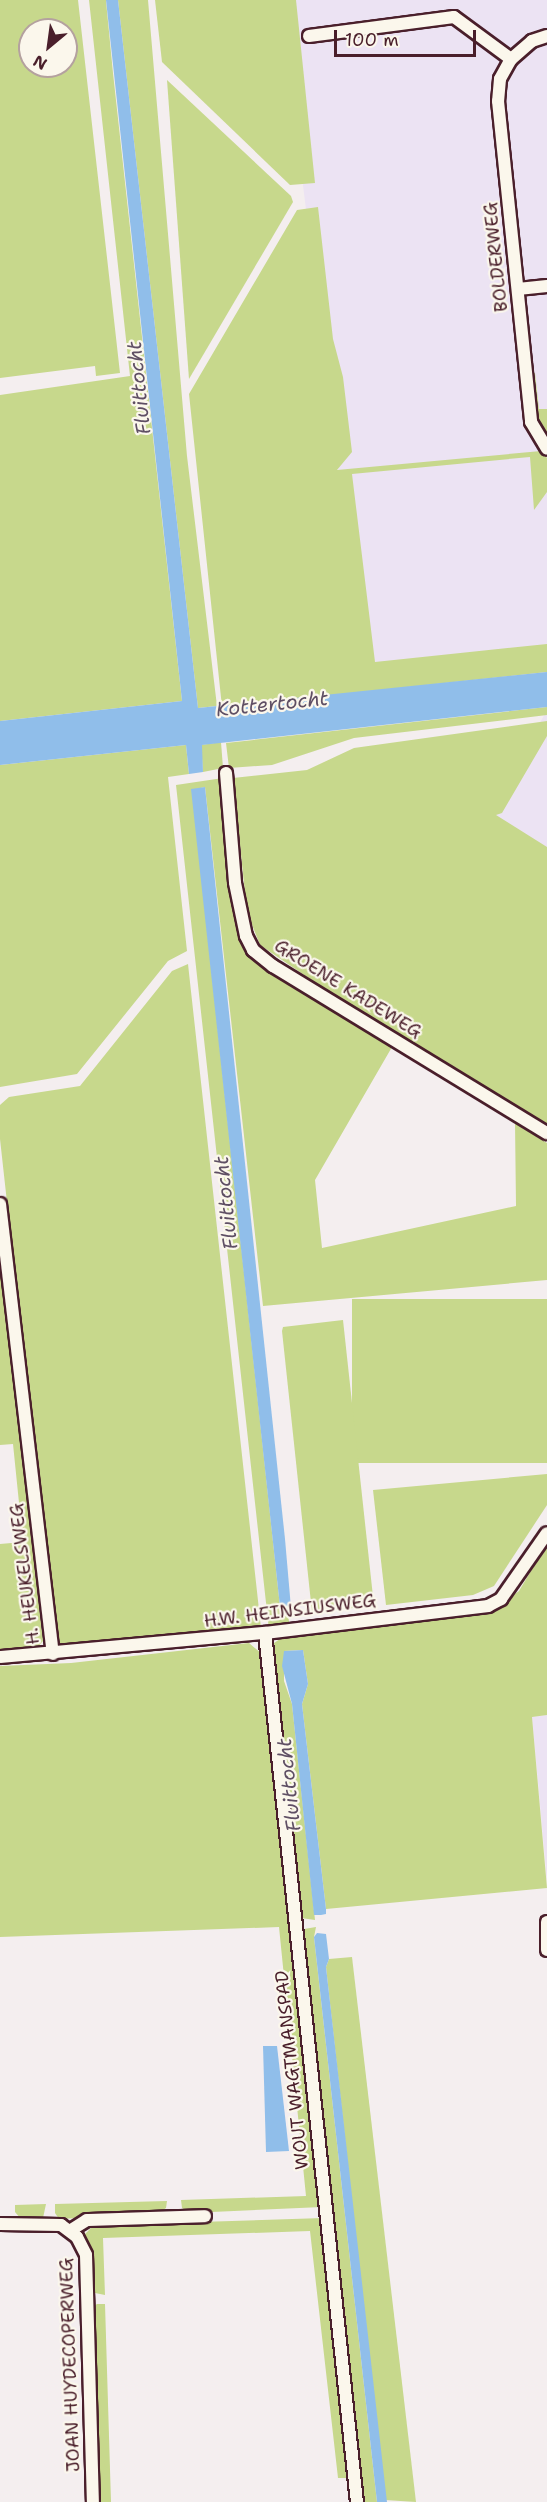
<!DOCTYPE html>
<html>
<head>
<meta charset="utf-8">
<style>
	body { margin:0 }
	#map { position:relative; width:547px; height:2502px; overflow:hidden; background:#f4eeef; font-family:"Shantell Sans",sans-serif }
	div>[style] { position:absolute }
	.built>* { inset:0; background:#ece3f3 }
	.green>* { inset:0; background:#c7d88c; transform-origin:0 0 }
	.water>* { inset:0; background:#90beea }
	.roads { filter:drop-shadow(2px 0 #4a1f2b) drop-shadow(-2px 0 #4a1f2b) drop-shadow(0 2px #4a1f2b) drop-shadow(0 -2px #4a1f2b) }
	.minor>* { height:12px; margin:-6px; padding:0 6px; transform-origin:6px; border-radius:6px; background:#fbf7ec }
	span { translate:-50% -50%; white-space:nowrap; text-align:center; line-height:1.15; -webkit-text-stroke:4.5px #fbf7ec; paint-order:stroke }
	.street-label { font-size:18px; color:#4a1f2b }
	.water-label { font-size:20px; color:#5f4f64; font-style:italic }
	.north { position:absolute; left:18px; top:18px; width:60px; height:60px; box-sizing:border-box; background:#fbf7ec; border:2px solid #b4a19f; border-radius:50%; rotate:209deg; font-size:16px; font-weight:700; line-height:24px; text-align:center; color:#4a1f2b }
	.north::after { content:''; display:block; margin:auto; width:21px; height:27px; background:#4a1f2b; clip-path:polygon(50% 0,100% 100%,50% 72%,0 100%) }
	.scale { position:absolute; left:334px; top:30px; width:142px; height:27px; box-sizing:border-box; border:3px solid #4a1f2b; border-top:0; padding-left:8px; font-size:18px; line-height:21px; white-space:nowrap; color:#4a1f2b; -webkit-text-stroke:4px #fbf7ec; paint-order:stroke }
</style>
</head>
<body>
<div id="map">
	<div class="built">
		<div style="clip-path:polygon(280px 0,547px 0,547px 690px,368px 709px)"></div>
		<div style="clip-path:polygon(547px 710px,547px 872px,480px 832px)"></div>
		<div style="clip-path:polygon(547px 1715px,547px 1880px,532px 1717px)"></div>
	</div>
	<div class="green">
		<div style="clip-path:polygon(evenodd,0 0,78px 0,120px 373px,96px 376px,95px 366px,0 378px,0 0,30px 30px,66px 30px,66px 66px,30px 66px,30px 30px)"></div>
		<div style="clip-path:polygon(89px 0,110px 0,106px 1px,113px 73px,182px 701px,0 721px,0 395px,130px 376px)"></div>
		<div style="clip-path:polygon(118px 0,148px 0,187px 456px,217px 706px,198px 708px)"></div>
		<div style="clip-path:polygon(155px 0,296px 0,315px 183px,290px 185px,162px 62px)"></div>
		<div style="clip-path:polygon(167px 80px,291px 196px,293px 202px,189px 379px)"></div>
		<div style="clip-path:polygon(318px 207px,333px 339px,343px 377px,352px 452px,337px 470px,541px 451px,547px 458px,547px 492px,534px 510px,530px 457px,352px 474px,375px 662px,547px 644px,547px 672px,222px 707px,189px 394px,297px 210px)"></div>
		<div style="clip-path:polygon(527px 373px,535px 373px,539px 409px,547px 409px,547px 442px,533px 416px)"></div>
		<div style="clip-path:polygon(547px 707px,547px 715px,354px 738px,272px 765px,229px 768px,226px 743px)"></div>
		<div style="clip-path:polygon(547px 721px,547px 736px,502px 813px,496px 815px,547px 847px,547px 1126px,341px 1000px,260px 945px,247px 912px,233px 778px,307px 770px,354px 748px)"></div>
		<div style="clip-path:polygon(221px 742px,223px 768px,203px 772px,201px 745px)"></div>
		<div style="clip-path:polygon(186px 745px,189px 774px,168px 777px,187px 951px,168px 961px,77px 1074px,0 1087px,0 765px)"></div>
		<div style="clip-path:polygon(223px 778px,242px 932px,257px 964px,392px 1047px,315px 1180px,322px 1248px,516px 1206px,515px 1123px,547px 1143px,547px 1280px,263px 1306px,205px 787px,192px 790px,281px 1616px,288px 1615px,290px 1628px,269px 1630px,176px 785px)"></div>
		<div style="clip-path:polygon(188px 964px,261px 1628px,63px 1648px,56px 1641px,41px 1510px,0 1139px,0 1105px,9px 1097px,80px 1086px,172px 971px)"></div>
		<div style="clip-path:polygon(0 1246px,43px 1641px,36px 1649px,0 1653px,0 1544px,23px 1542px,13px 1444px,0 1445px)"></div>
		<div style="left:547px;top:1299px;width:164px;height:195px;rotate:90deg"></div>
		<div style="clip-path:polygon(343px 1320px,374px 1606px,312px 1612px,282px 1331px,283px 1327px)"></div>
		<div style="clip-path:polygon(547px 1474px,547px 1505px,494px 1586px,473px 1595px,386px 1605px,373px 1490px)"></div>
		<div style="clip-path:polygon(547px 1544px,547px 1715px,532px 1717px,547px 1888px,326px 1909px,302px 1704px,308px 1684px,303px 1650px,284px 1651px,284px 1681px,292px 1704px,315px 1920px,301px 1918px,271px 1648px,274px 1643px,283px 1637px,491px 1611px,519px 1591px)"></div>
		<div style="clip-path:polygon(249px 1643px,262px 1654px,322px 2207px,190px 2213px,182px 2208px,181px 2200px,306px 2196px,279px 1927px,0 1937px,0 1666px,71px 1663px)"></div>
		<div style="clip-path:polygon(316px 1927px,314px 1937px,377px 2502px,362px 2502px,299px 1936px,304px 1929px)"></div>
		<div style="clip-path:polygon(352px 1957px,416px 2502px,385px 2500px,326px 1967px,329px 1959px)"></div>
		<div style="clip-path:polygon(167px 2201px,166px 2208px,157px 2214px,59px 2219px,55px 2213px,55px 2204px)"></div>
		<div style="clip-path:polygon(46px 2204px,43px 2218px,21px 2219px,15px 2212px,15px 2205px)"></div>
		<div style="clip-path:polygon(323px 2218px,352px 2478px,338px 2478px,310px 2231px,103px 2238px,105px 2295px,95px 2293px,90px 2287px,83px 2236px,92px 2227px,103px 2225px)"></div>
		<div style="clip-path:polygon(97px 2304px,105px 2304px,111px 2502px,97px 2502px,91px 2308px)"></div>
	</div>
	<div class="water">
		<div style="clip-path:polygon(106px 0,118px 0,198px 708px,547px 672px,547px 707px,202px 745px,203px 772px,189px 774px,186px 745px,0 765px,0 721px,182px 701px)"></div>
		<div style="clip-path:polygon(205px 787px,285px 1539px,291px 1608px,288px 1615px,281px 1616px,191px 789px)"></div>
		<div style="clip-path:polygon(303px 1650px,308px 1684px,302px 1704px,326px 1909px,326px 1914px,321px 1915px,314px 1915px,292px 1704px,282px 1666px,284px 1651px)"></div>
		<div style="clip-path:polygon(317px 1933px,326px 1934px,329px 1959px,326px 1967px,387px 2502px,377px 2502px,314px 1937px)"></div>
		<div style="clip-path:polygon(263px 2046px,277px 2046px,289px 2151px,266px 2152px)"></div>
	</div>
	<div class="roads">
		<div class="minor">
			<div style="left:309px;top:36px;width:146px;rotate:-7.5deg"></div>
			<div style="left:454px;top:17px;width:71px;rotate:36.4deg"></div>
			<div style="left:547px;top:36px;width:16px;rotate:162deg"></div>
			<div style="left:532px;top:41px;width:28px;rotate:139deg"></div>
			<div style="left:511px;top:59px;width:23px;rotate:119deg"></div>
			<div style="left:500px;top:79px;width:22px;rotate:95deg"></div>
			<div style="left:498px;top:101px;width:323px;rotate:84.1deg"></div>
			<div style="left:531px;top:422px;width:31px;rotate:59deg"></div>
			<div style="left:518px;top:289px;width:29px;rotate:-6deg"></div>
			<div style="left:226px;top:773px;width:110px;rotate:85.3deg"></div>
			<div style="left:235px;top:883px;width:54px;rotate:78.3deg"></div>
			<div style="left:246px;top:936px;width:16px;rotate:63deg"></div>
			<div style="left:253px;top:950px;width:26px;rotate:39deg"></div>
			<div style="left:273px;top:966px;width:321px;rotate:31.4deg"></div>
			<div style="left:0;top:1204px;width:453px;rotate:83.3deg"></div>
			<div style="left:265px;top:1633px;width:874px;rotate:83.96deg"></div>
			<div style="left:0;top:1657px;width:266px;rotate:-5.2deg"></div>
			<div style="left:265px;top:1633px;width:225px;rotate:-6.9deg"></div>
			<div style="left:488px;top:1606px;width:15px;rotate:-28deg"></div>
			<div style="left:501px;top:1599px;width:80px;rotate:-55.1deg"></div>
			<div style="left:547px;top:1922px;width:28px;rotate:90deg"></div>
			<div style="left:0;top:2224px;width:61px;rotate:0.9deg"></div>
			<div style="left:61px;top:2225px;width:20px;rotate:37deg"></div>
			<div style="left:77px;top:2237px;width:20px;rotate:63deg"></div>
			<div style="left:86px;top:2255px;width:247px;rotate:88.4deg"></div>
			<div style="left:71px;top:2230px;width:19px;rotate:-32deg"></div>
			<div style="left:87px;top:2220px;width:118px;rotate:-1.9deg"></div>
		</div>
	</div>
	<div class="street-label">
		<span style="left:496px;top:257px;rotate:-96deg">BOLDERWEG</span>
		<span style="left:348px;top:989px;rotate:32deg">GROENE KADEWEG</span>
		<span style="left:25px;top:1574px;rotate:-97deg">H. HEUKELSWEG</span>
		<span style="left:290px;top:1611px;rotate:-7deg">H.W. HEINSIUSWEG</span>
		<span style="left:292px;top:2070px;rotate:-96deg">WOUT WAGTMANSPAD</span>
		<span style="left:70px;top:2365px;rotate:-92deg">JOAN HUYDECOPERWEG</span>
	</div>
	<div class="water-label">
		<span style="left:139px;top:388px;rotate:-96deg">Fluittocht</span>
		<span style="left:272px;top:704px;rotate:-6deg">Kottertocht</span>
		<span style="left:226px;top:1203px;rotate:-96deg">Fluittocht</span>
		<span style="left:289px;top:1785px;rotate:-96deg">Fluittocht</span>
	</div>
	<div class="north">N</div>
	<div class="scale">100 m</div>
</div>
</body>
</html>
